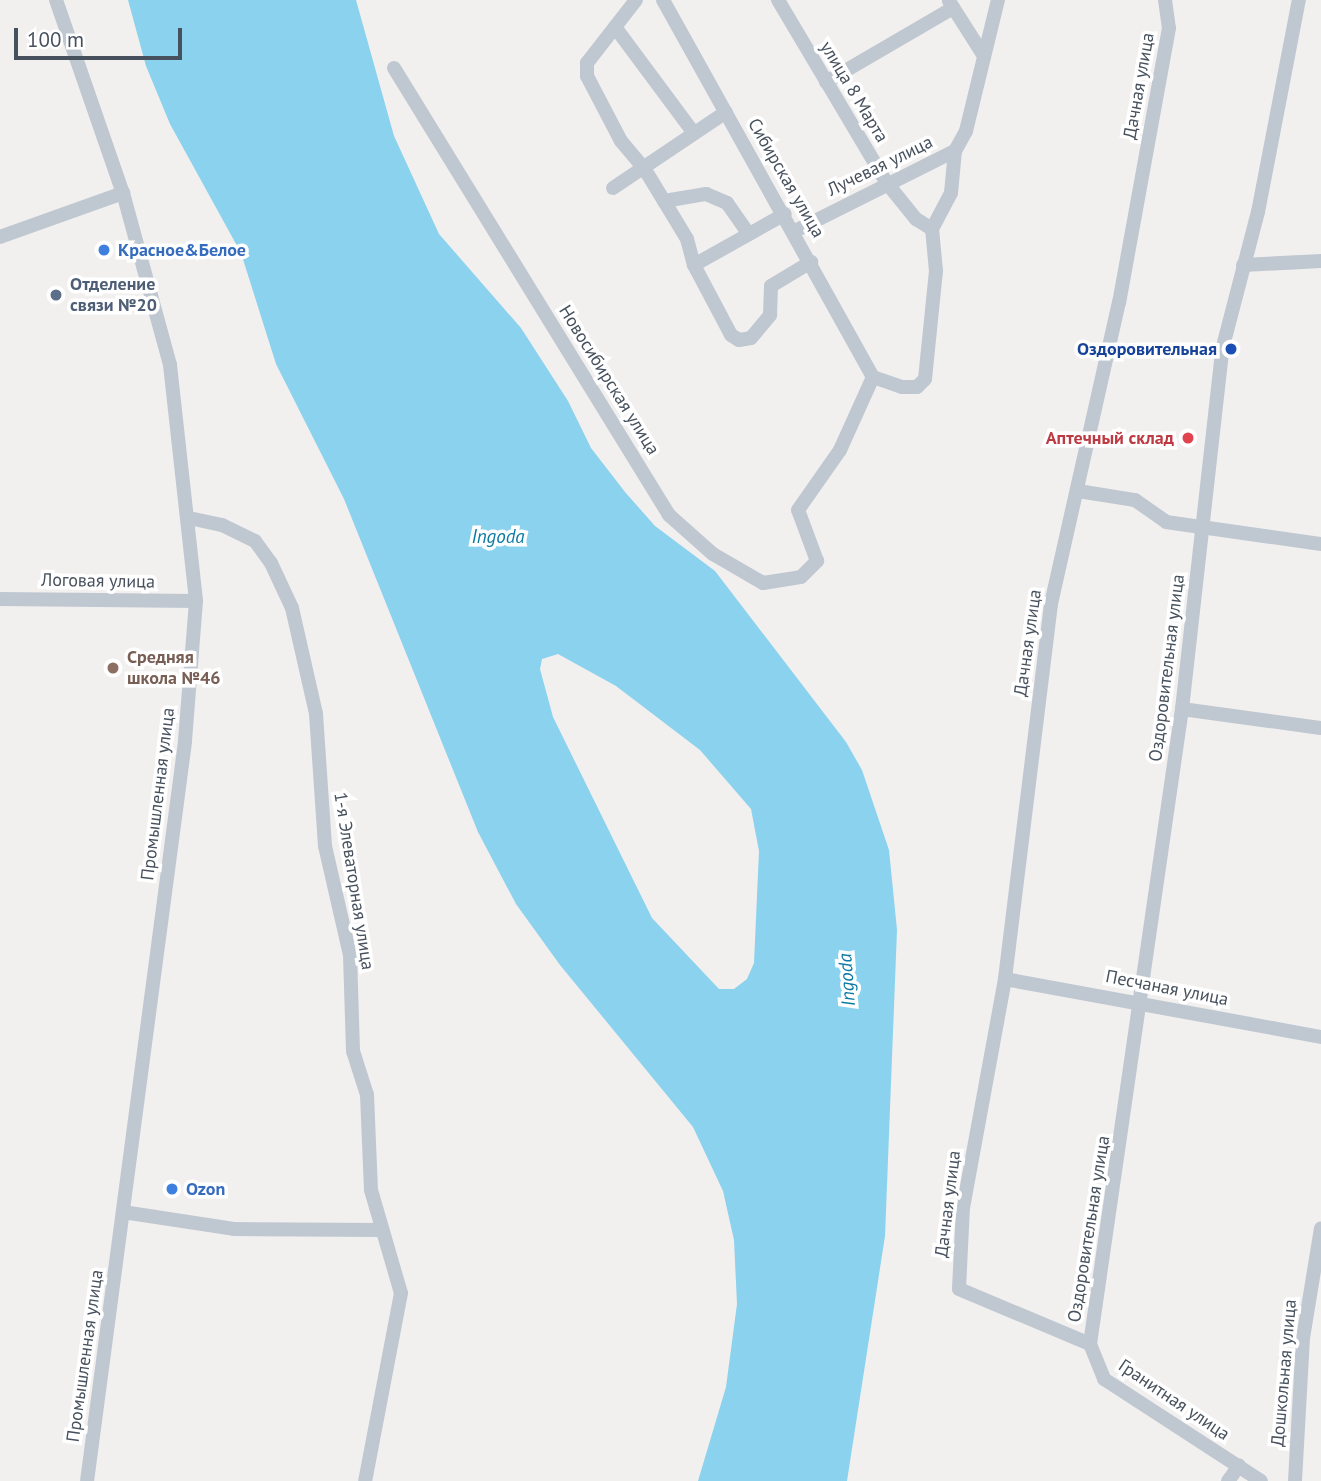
<!DOCTYPE html>
<html>
<head>
<meta charset="utf-8">
<style>
	body { margin:0 }
	#map { position:relative; width:1321px; height:1481px; overflow:hidden; background:#f2efef; font-family:"PT Sans",sans-serif }
	div>[style] { position:absolute }
	.water>* { inset:0; background:#8ad2ed }
	.minor>* { height:14px; margin:-7px; padding:0 7px; transform-origin:7px; border-radius:7px; background:#bfc8d1 }
	.dots>* { width:19px; height:19px; translate:-50% -50%; box-sizing:border-box; border:4px solid #fff; border-radius:50% }
	span { translate:-50% -50%; white-space:nowrap; text-align:center; line-height:1.15; -webkit-text-stroke:7px #fff; paint-order:stroke }
	.street-label { font-size:18px; color:#47515d }
	.shop-label { font-size:18px; color:#366cbe; font-weight:700 }
	.left { translate:0 -50%; text-align:left }
	.service-label { font-size:18px; color:#4e5e75; font-weight:700 }
	.transit-label { font-size:18px; color:#164399; font-weight:700 }
	.right { translate:-100% -50%; text-align:right }
	.health-label { font-size:18px; color:#be3a42; font-weight:700 }
	.education-label { font-size:18px; color:#785e54; font-weight:700 }
	.water-label { font-size:19px; color:#0a7aa4; font-style:italic }
	.scale { position:absolute; left:14px; top:28px; width:168px; height:32px; box-sizing:border-box; border:4px solid #47515d; border-top:0; padding-left:9px; font-size:21px; line-height:24px; white-space:nowrap; color:#47515d; -webkit-text-stroke:5px #fff; paint-order:stroke }
</style>
</head>
<body>
<div id="map">
	<div class="water">
		<div style="clip-path:polygon(evenodd,128px 0,356px 0,394px 136px,439px 234px,521px 328px,568px 401px,591px 448px,625px 492px,655px 526px,715px 571px,846px 742px,862px 770px,889px 850px,897px 930px,885px 1236px,847px 1481px,698px 1481px,726px 1387px,737px 1304px,734px 1240px,723px 1191px,693px 1127px,560px 965px,516px 904px,478px 832px,344px 499px,276px 364px,241px 253px,170px 124px,146px 66px,128px 0,558px 654px,616px 686px,700px 750px,751px 809px,759px 851px,754px 963px,747px 979px,734px 989px,719px 989px,652px 918px,553px 717px,540px 669px,542px 659px,558px 654px)"></div>
	</div>
	<div class="minor">
		<div style="left:56px;top:0;width:204px;rotate:70.9deg"></div>
		<div style="left:123px;top:193px;width:178px;rotate:74.7deg"></div>
		<div style="left:170px;top:365px;width:237px;rotate:83.7deg"></div>
		<div style="left:196px;top:601px;width:141px;rotate:94.5deg"></div>
		<div style="left:185px;top:742px;width:745px;rotate:97.55deg"></div>
		<div style="left:636px;top:0;width:80px;rotate:127.9deg"></div>
		<div style="left:587px;top:63px;width:13px;rotate:90deg"></div>
		<div style="left:587px;top:76px;width:73px;rotate:62.4deg"></div>
		<div style="left:621px;top:141px;width:35px;rotate:50deg"></div>
		<div style="left:644px;top:168px;width:83px;rotate:58.8deg"></div>
		<div style="left:687px;top:239px;width:27px;rotate:75deg"></div>
		<div style="left:694px;top:265px;width:79px;rotate:62.1deg"></div>
		<div style="left:731px;top:335px;width:9px;rotate:32deg"></div>
		<div style="left:739px;top:340px;width:12px;rotate:-9deg"></div>
		<div style="left:751px;top:338px;width:30px;rotate:-50deg"></div>
		<div style="left:770px;top:315px;width:29px;rotate:-88deg"></div>
		<div style="left:771px;top:286px;width:47px;rotate:-31deg"></div>
		<div style="left:663px;top:0;width:432px;rotate:60.9deg"></div>
		<div style="left:778px;top:0;width:212px;rotate:59.3deg"></div>
		<div style="left:886px;top:182px;width:48px;rotate:51deg"></div>
		<div style="left:916px;top:219px;width:19px;rotate:32deg"></div>
		<div style="left:1165px;top:0;width:28px;rotate:82deg"></div>
		<div style="left:1169px;top:28px;width:279px;rotate:100.3deg"></div>
		<div style="left:1119px;top:302px;width:310px;rotate:102.7deg"></div>
		<div style="left:1051px;top:604px;width:378px;rotate:97deg"></div>
		<div style="left:1005px;top:979px;width:232px;rotate:100.4deg"></div>
		<div style="left:963px;top:1207px;width:82px;rotate:92.8deg"></div>
		<div style="left:959px;top:1289px;width:142px;rotate:22.8deg"></div>
		<div style="left:1090px;top:1344px;width:38px;rotate:68deg"></div>
		<div style="left:1104px;top:1379px;width:187px;rotate:33deg"></div>
		<div style="left:949px;top:1px;width:62px;rotate:57.6deg"></div>
		<div style="left:615px;top:27px;width:131px;rotate:53.4deg"></div>
		<div style="left:394px;top:68px;width:525px;rotate:58.4deg"></div>
		<div style="left:669px;top:515px;width:59px;rotate:41.6deg"></div>
		<div style="left:713px;top:554px;width:58px;rotate:30.1deg"></div>
		<div style="left:763px;top:583px;width:38px;rotate:-9deg"></div>
		<div style="left:801px;top:577px;width:23px;rotate:-45deg"></div>
		<div style="left:817px;top:561px;width:54px;rotate:-110.4deg"></div>
		<div style="left:798px;top:510px;width:73px;rotate:-55deg"></div>
		<div style="left:840px;top:450px;width:80px;rotate:-65.7deg"></div>
		<div style="left:873px;top:377px;width:31px;rotate:19deg"></div>
		<div style="left:902px;top:387px;width:15px"></div>
		<div style="left:917px;top:387px;width:11px;rotate:-45deg"></div>
		<div style="left:925px;top:379px;width:109px;rotate:-84.2deg"></div>
		<div style="left:936px;top:271px;width:42px;rotate:-95.4deg"></div>
		<div style="left:932px;top:229px;width:41px;rotate:-62.2deg"></div>
		<div style="left:951px;top:193px;width:42px;rotate:-84.6deg"></div>
		<div style="left:826px;top:82px;width:147px;rotate:-30.2deg"></div>
		<div style="left:613px;top:188px;width:136px;rotate:-33.9deg"></div>
		<div style="left:664px;top:201px;width:43px;rotate:-9.5deg"></div>
		<div style="left:706px;top:194px;width:23px;rotate:23deg"></div>
		<div style="left:727px;top:203px;width:37px;rotate:55deg"></div>
		<div style="left:795px;top:231px;width:179px;rotate:-26.6deg"></div>
		<div style="left:955px;top:151px;width:23px;rotate:-61deg"></div>
		<div style="left:966px;top:131px;width:135px;rotate:-76.3deg"></div>
		<div style="left:0;top:237px;width:131px;rotate:-19.7deg"></div>
		<div style="left:694px;top:265px;width:104px;rotate:-29.3deg"></div>
		<div style="left:1243px;top:265px;width:78px;rotate:-2.9deg"></div>
		<div style="left:1078px;top:491px;width:58px;rotate:9deg"></div>
		<div style="left:1135px;top:500px;width:38px;rotate:35deg"></div>
		<div style="left:1166px;top:522px;width:157px;rotate:8.1deg"></div>
		<div style="left:189px;top:518px;width:34px;rotate:12deg"></div>
		<div style="left:222px;top:525px;width:37px;rotate:26deg"></div>
		<div style="left:255px;top:541px;width:27px;rotate:54deg"></div>
		<div style="left:271px;top:563px;width:50px;rotate:65deg"></div>
		<div style="left:292px;top:608px;width:109px;rotate:77.2deg"></div>
		<div style="left:316px;top:714px;width:132px;rotate:86.1deg"></div>
		<div style="left:325px;top:846px;width:112px;rotate:77.1deg"></div>
		<div style="left:350px;top:955px;width:96px;rotate:88.2deg"></div>
		<div style="left:353px;top:1051px;width:46px;rotate:72.3deg"></div>
		<div style="left:367px;top:1095px;width:95px;rotate:87.6deg"></div>
		<div style="left:371px;top:1190px;width:107px;rotate:73.8deg"></div>
		<div style="left:401px;top:1293px;width:191px;rotate:100.8deg"></div>
		<div style="left:0;top:599px;width:196px;rotate:0.6deg"></div>
		<div style="left:1182px;top:709px;width:140px;rotate:7.8deg"></div>
		<div style="left:1005px;top:979px;width:321px;rotate:10.4deg"></div>
		<div style="left:123px;top:1212px;width:112px;rotate:8.7deg"></div>
		<div style="left:234px;top:1229px;width:147px;rotate:0.4deg"></div>
		<div style="left:1090px;top:1344px;width:642px;rotate:-81.76deg"></div>
		<div style="left:1182px;top:709px;width:361px;rotate:-83.6deg"></div>
		<div style="left:1222px;top:350px;width:143px;rotate:-75.4deg"></div>
		<div style="left:1258px;top:212px;width:216px;rotate:-79.1deg"></div>
		<div style="left:1228px;top:1481px;width:19px;rotate:-54deg"></div>
		<div style="left:1295px;top:1481px;width:143px;rotate:-86.8deg"></div>
		<div style="left:1303px;top:1338px;width:111px;rotate:-80.7deg"></div>
	</div>
	<div class="dots">
		<div style="left:104px;top:250px;background:#3f7fe0"></div>
		<div style="left:56px;top:295px;background:#5c6f8a"></div>
		<div style="left:1231px;top:349px;background:#1a4fb4"></div>
		<div style="left:1188px;top:438px;background:#e0444e"></div>
		<div style="left:113px;top:668px;background:#8d6e63"></div>
		<div style="left:172px;top:1189px;background:#3f7fe0"></div>
	</div>
	<div class="street-label">
		<span style="left:1139px;top:86px;rotate:-80deg">Дачная улица</span>
		<span style="left:854px;top:92px;rotate:59deg">улица 8 Марта</span>
		<span style="left:880px;top:166px;rotate:-26deg">Лучевая улица</span>
		<span style="left:786px;top:178px;rotate:60deg">Сибирская улица</span>
		<span style="left:609px;top:380px;rotate:58deg">Новосибирская улица</span>
		<span style="left:98px;top:581px;rotate:1deg">Логовая улица</span>
		<span style="left:1028px;top:643px;rotate:-82deg">Дачная улица</span>
		<span style="left:1167px;top:668px;rotate:-83deg">Оздоровительная улица</span>
		<span style="left:158px;top:794px;rotate:-83deg">Промышленная улица</span>
		<span style="left:354px;top:881px;rotate:81deg">1-я Элеваторная улица</span>
		<span style="left:1167px;top:988px;rotate:11deg">Песчаная улица</span>
		<span style="left:948px;top:1204px;rotate:-83deg">Дачная улица</span>
		<span style="left:1089px;top:1229px;rotate:-81deg">Оздоровительная улица</span>
		<span style="left:85px;top:1356px;rotate:-82deg">Промышленная улица</span>
		<span style="left:1284px;top:1373px;rotate:-85deg">Дошкольная улица</span>
		<span style="left:1174px;top:1400px;rotate:34deg">Гранитная улица</span>
	</div>
	<div class="shop-label">
		<span class="left" style="left:118px;top:250px">Красное&amp;Белое</span>
		<span class="left" style="left:186px;top:1189px">Ozon</span>
	</div>
	<div class="service-label">
		<span class="left" style="left:70px;top:295px">Отделение<br>связи №20</span>
	</div>
	<div class="transit-label">
		<span class="right" style="left:1217px;top:349px">Оздоровительная</span>
	</div>
	<div class="health-label">
		<span class="right" style="left:1174px;top:438px">Аптечный склад</span>
	</div>
	<div class="education-label">
		<span class="left" style="left:127px;top:668px">Средняя<br>школа №46</span>
	</div>
	<div class="water-label">
		<span style="left:498px;top:537px">Ingoda</span>
		<span style="left:847px;top:980px;rotate:-94deg">Ingoda</span>
	</div>
	<div class="scale">100 m</div>
</div>
</body>
</html>
